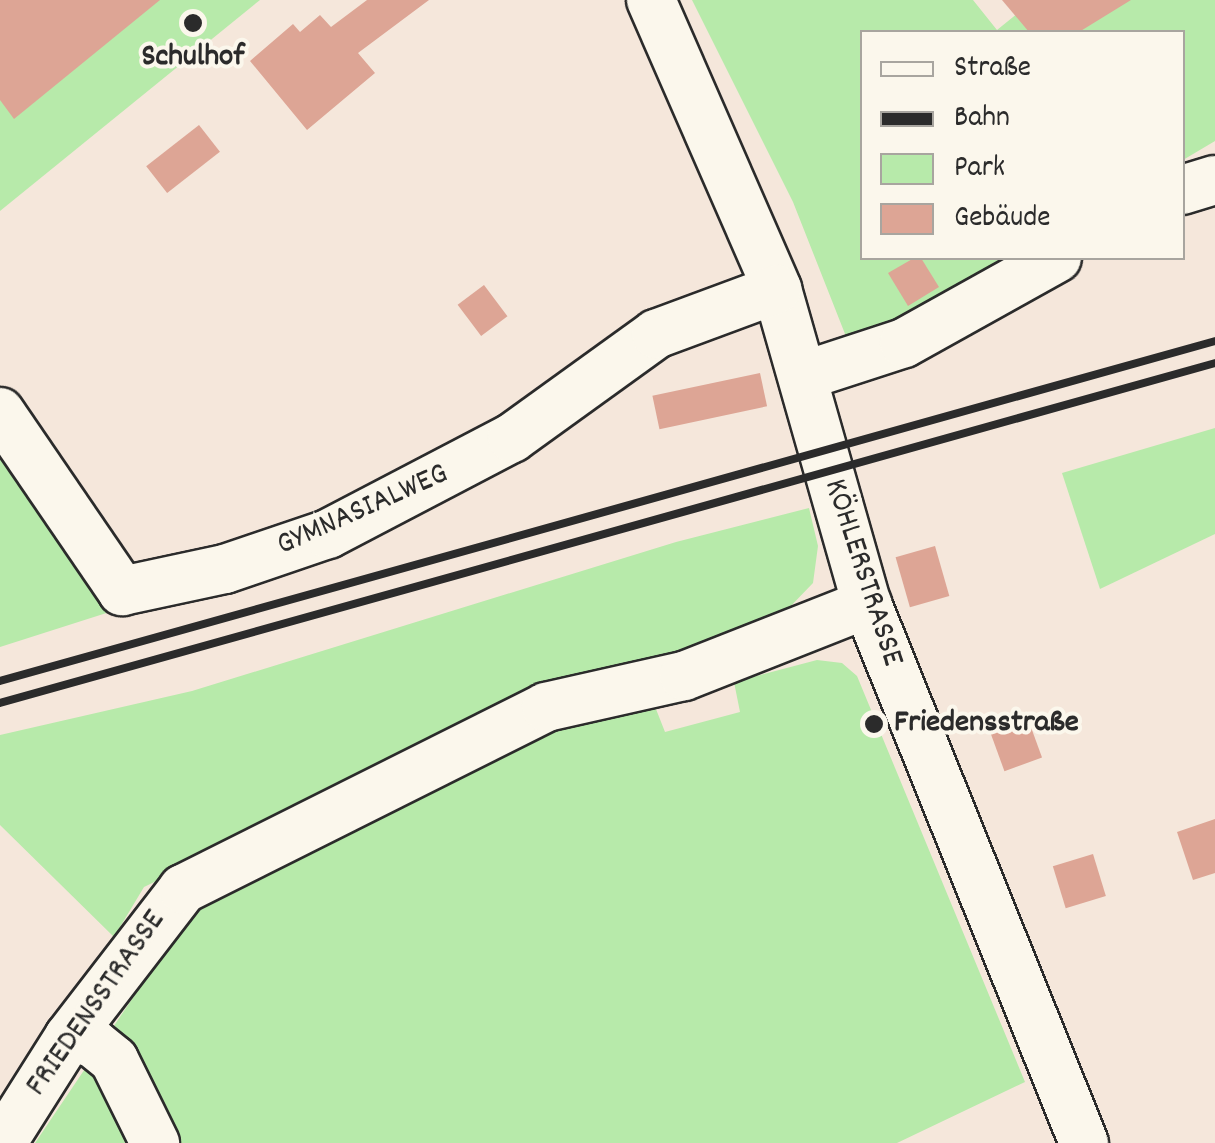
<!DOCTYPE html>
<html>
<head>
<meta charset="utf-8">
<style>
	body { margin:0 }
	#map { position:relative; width:1215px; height:1143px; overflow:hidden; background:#f5e7db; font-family:Dekko,sans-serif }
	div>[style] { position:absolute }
	.green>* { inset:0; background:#b7eaaa }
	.building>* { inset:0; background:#dda595; transform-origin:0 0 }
	.roads { filter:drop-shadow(2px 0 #2b2b2b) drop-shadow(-2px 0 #2b2b2b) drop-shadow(0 2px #2b2b2b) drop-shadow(0 -2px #2b2b2b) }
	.minor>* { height:48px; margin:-24px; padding:0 24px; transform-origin:24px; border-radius:24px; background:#fbf7ec }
	.rail>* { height:8px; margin:-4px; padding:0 4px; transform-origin:4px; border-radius:4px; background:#2b2b2b }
	.dots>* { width:28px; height:28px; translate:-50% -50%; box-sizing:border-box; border:5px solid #fbf7ec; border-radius:50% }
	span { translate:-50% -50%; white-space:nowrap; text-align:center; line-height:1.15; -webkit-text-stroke:8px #fbf7ec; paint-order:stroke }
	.poi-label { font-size:32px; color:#2b2b2b; font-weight:700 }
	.left { translate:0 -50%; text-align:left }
	.street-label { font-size:32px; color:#2b2b2b }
	.legend { position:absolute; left:860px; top:30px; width:325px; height:230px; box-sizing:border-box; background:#fbf7ec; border:2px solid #a8a59f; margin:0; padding:12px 18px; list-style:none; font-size:30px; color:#2b2b2b }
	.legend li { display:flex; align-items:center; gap:20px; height:50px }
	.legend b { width:50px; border:2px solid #a8a59f }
</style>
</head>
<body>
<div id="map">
	<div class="green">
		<div style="clip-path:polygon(0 0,260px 0,0 211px)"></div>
		<div style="clip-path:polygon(692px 0,973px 0,997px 30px,1034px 0,1215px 0,1215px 141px,1183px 160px,1182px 32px,862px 32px,862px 258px,1011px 258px,849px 344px,793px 202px)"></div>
		<div style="clip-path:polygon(0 396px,144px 601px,0 647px)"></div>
		<div style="clip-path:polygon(1215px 428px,1215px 534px,1100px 589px,1062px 473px)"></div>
		<div style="clip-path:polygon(809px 508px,818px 546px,813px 583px,786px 611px,741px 636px,643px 666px,586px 674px,508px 703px,434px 747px,144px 887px,114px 937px,0 825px,0 735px,192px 691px,676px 542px)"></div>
		<div style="clip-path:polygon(817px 660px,842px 663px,857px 676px,1025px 1082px,897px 1143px,35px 1143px,194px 907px,576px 719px,654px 704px,665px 732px,740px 712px,734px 682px)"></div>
	</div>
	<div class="building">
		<div style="clip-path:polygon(0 0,160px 0,14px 119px,0 100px)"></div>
		<div style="clip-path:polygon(367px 0,429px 0,358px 53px,375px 73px,307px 130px,250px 61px,293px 24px,300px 32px,320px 15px,331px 27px)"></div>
		<div style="clip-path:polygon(1002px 0,1131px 0,1079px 32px,1029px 32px)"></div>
		<div style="left:199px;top:125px;width:34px;height:67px;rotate:52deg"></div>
		<div style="clip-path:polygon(914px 258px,921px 258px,939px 287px,908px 306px,888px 273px)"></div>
		<div style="left:484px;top:285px;width:39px;height:33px;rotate:53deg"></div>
		<div style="left:760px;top:373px;width:34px;height:110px;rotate:78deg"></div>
		<div style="left:935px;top:546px;width:52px;height:41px;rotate:74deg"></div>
		<div style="left:1028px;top:719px;width:41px;height:40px;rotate:70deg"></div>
		<div style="clip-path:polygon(1215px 819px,1215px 873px,1193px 880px,1177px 832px)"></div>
		<div style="left:1093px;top:854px;width:44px;height:42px;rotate:73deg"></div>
	</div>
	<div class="roads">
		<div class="minor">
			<div style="left:651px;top:0;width:315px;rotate:66.4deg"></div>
			<div style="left:777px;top:289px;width:328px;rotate:74.1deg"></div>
			<div style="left:867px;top:604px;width:581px;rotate:68.07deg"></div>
			<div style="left:1182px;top:190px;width:34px;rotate:-17deg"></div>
			<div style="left:803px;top:376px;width:106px;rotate:-18.1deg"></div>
			<div style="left:904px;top:343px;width:175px;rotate:-29.1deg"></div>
			<div style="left:0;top:412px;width:217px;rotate:55.7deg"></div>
			<div style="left:122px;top:591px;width:105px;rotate:-12.1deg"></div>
			<div style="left:225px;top:569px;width:109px;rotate:-18.8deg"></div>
			<div style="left:328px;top:534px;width:208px;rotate:-27.6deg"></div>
			<div style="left:512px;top:438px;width:178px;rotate:-35.8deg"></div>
			<div style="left:656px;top:334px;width:129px;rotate:-20.4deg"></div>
			<div style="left:69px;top:1037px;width:25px;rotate:14deg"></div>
			<div style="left:93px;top:1043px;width:27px;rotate:39deg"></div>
			<div style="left:114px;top:1060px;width:93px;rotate:63.7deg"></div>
			<div style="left:2px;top:1143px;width:125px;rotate:-57.7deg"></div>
			<div style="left:69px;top:1037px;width:187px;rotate:-52.4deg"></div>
			<div style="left:183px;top:889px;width:406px;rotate:-26.6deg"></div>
			<div style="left:546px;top:707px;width:141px;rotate:-12.7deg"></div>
			<div style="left:684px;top:676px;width:197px;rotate:-21.5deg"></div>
		</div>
	</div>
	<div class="rail">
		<div style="left:0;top:681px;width:1262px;rotate:-15.63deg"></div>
		<div style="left:0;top:703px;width:1262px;rotate:-15.63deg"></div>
	</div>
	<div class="dots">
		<div style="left:193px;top:23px;background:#2b2b2b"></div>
		<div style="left:874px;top:724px;background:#2b2b2b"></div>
	</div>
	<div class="poi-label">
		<span style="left:193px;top:58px">Schulhof</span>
		<span class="left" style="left:894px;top:724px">Friedensstraße</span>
	</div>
	<div class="street-label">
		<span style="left:363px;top:511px;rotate:-24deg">GYMNASIALWEG</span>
		<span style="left:862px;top:573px;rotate:72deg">KÖHLERSTRASSE</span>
		<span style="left:97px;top:1004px;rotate:-55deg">FRIEDENSSTRASSE</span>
	</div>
	<ul class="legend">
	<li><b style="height:12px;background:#fbf7ec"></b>Straße</li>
	<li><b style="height:12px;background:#2b2b2b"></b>Bahn</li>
	<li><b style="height:28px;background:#b7eaaa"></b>Park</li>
	<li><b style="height:28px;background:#dda595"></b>Gebäude</li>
	</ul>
</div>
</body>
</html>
